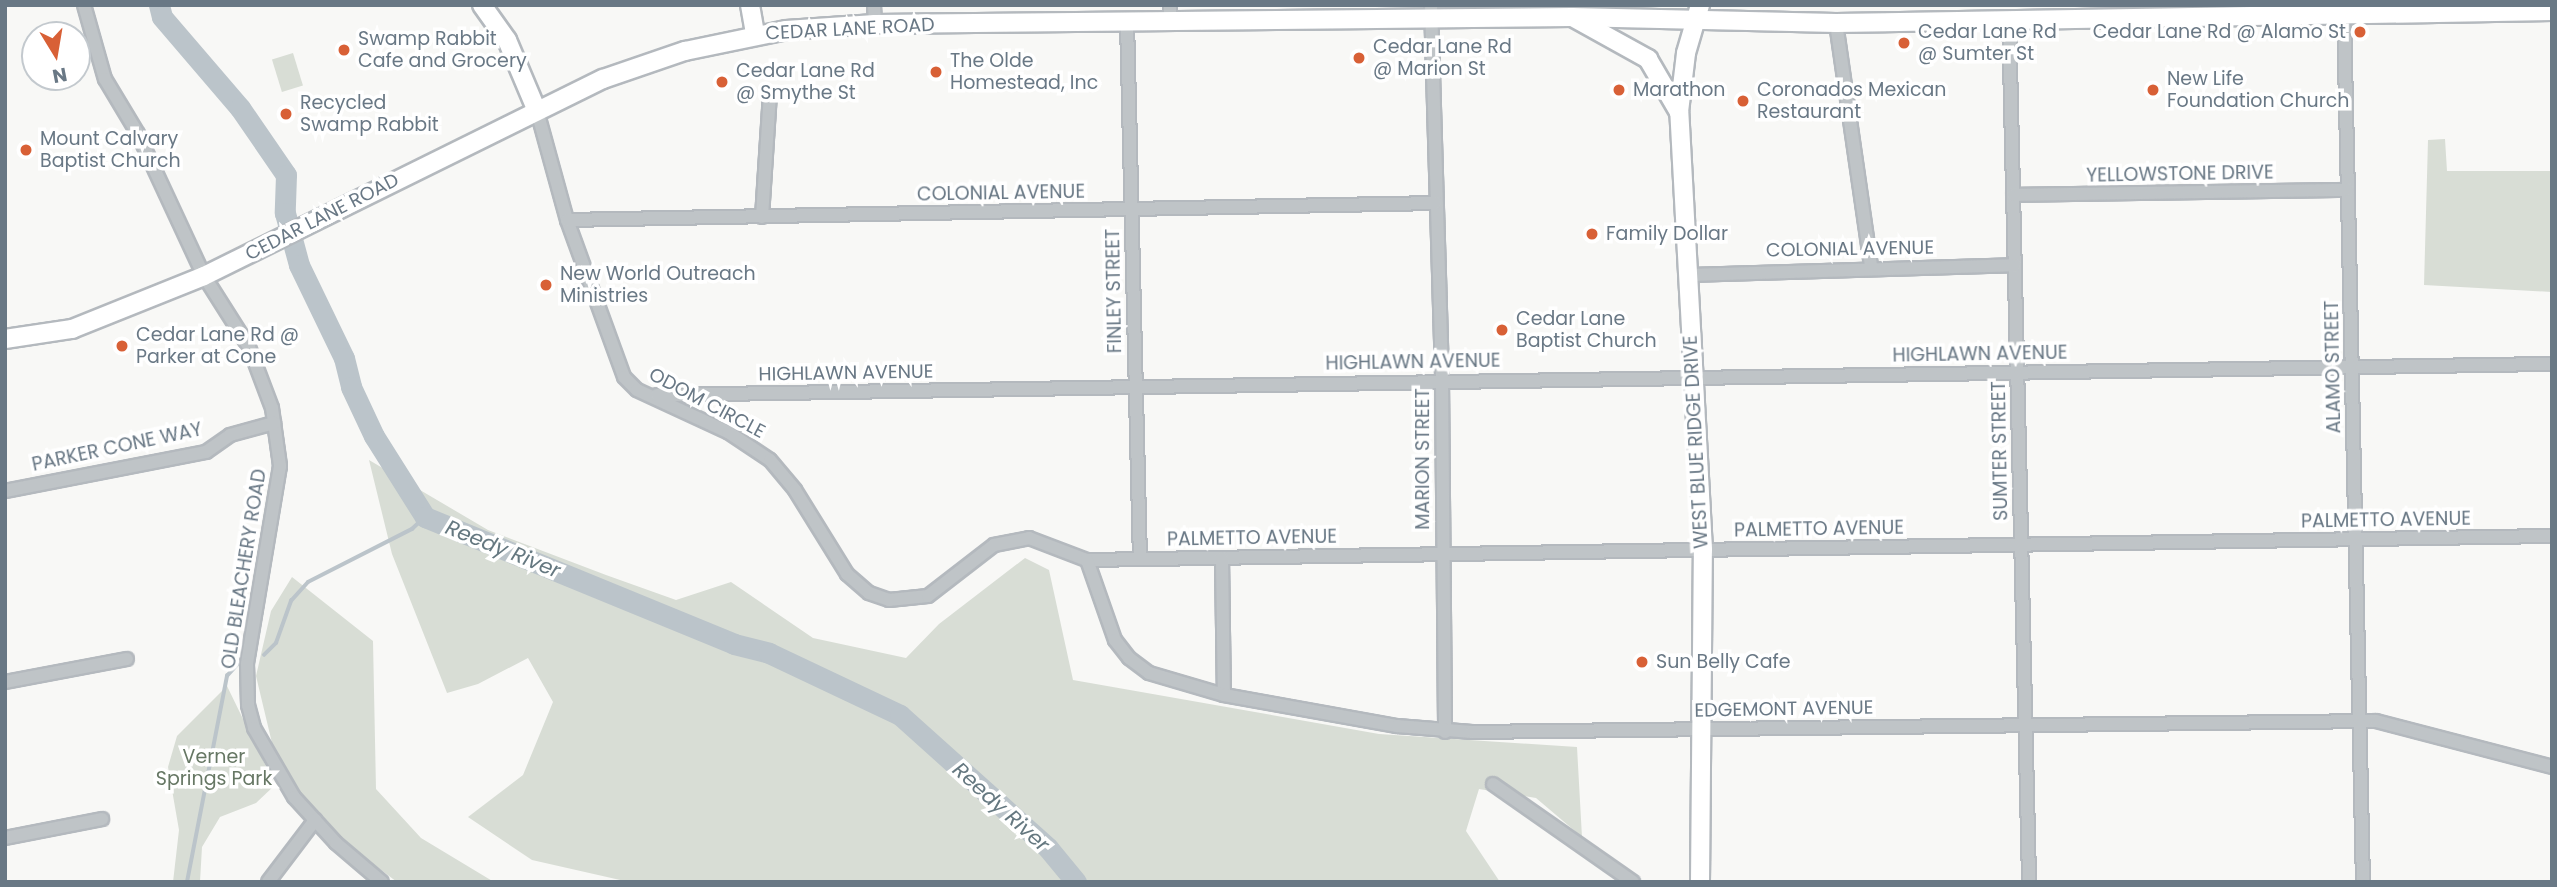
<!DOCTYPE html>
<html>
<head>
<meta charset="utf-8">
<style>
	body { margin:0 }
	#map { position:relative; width:2557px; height:887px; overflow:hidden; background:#f8f8f6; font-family:Poppins,sans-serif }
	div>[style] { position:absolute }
	.green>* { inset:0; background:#d8ddd5; transform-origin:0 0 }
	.stream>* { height:3.5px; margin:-1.75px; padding:0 1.75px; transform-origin:1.75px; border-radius:1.75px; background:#bbc4ca }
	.river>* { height:21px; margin:-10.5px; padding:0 10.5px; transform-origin:10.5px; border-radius:10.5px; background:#bbc4ca }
	.roads { filter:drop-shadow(2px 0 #b4b9be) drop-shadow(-2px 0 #b4b9be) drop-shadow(0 2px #b4b9be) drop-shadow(0 -2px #b4b9be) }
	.street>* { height:12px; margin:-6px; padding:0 6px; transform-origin:6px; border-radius:6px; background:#bfc4c7 }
	.secondary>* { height:18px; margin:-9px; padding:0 9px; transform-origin:9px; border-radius:9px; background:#fff }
	.dots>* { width:19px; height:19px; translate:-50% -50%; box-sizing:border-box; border:4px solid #fff; border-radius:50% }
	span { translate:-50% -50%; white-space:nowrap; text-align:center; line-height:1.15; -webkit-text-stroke:7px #fff; paint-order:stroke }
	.street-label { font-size:19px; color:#697885 }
	.poi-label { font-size:19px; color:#697885 }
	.left { translate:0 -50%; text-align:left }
	.right { translate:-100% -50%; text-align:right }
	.park-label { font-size:19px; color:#667764 }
	.water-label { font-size:21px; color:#657880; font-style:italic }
	.frame { position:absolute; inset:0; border:7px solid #697885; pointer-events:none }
	.north { position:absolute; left:21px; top:21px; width:70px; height:70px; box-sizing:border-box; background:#fff; border:2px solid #c3c9ce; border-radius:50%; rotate:169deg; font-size:19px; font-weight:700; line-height:28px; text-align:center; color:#697885 }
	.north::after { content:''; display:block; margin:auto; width:24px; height:32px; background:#d86036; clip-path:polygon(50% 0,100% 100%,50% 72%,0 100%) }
</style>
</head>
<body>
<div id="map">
	<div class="green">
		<div style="left:293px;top:53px;width:34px;height:22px;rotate:73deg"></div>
		<div style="clip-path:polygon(2445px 139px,2447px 171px,2552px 171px,2552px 292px,2424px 285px,2428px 140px)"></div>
		<div style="clip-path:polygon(369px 460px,488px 530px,606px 575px,676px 600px,731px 582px,813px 638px,906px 658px,939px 624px,1025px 558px,1049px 570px,1073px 680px,1379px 734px,1577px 747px,1582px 837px,1536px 798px,1479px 789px,1466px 831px,1500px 882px,629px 882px,532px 860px,468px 817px,523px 775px,553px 702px,528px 658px,478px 684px,447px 693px,392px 554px)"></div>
		<div style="clip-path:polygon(292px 577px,373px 641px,376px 789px,421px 838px,494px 882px,397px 882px,315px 820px,272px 743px,256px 676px,271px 611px)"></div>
		<div style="clip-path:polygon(227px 686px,275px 785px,256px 803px,220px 817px,202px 847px,200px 882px,173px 882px,179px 830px,168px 767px,177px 736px)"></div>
	</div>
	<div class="stream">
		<div style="left:264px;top:655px;width:17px;rotate:-45deg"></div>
		<div style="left:276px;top:643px;width:45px;rotate:-70.3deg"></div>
		<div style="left:291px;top:601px;width:25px;rotate:-48deg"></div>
		<div style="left:308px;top:582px;width:117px;rotate:-27deg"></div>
		<div style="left:412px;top:529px;width:18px;rotate:-43deg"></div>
		<div style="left:187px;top:882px;width:210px;rotate:-79deg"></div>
		<div style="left:227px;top:676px;width:15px;rotate:-48deg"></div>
	</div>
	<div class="river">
		<div style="left:159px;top:5px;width:12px;rotate:76deg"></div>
		<div style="left:162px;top:17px;width:120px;rotate:49.4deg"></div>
		<div style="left:240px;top:108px;width:81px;rotate:55.5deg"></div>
		<div style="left:286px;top:175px;width:38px;rotate:92deg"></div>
		<div style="left:285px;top:213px;width:54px;rotate:74.9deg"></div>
		<div style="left:299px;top:265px;width:103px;rotate:64.2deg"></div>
		<div style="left:344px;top:358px;width:30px;rotate:76deg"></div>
		<div style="left:351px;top:387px;width:54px;rotate:64.9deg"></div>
		<div style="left:374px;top:436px;width:96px;rotate:57.8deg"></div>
		<div style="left:425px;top:517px;width:334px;rotate:22.3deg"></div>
		<div style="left:734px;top:644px;width:36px;rotate:14deg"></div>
		<div style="left:769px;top:653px;width:145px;rotate:25.3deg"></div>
		<div style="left:900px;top:715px;width:199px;rotate:41.9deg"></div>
		<div style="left:1048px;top:848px;width:44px;rotate:50.5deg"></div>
	</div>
	<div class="roads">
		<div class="street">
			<div style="left:84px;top:5px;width:77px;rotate:74.2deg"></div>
			<div style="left:105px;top:79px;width:64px;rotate:59deg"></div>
			<div style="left:138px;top:134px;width:157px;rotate:65.1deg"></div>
			<div style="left:204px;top:276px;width:84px;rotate:57.6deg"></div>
			<div style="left:249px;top:347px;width:65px;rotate:69.3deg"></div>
			<div style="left:272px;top:408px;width:59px;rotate:82.1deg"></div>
			<div style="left:280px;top:466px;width:201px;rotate:99.5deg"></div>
			<div style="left:247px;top:664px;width:41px;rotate:88.6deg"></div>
			<div style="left:248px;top:705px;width:24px;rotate:75deg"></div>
			<div style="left:254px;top:728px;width:80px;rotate:59.9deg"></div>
			<div style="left:294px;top:797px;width:62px;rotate:47.6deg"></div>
			<div style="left:336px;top:843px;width:60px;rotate:40.3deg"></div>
			<div style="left:874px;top:5px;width:19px;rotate:87deg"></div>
			<div style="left:1170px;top:5px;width:16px;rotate:90deg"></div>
			<div style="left:1431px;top:5px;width:375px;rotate:88.3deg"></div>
			<div style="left:1442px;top:380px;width:352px;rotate:89.5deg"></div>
			<div style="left:2344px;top:13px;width:869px;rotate:88.75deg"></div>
			<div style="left:2009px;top:18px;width:864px;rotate:88.67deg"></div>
			<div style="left:1127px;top:21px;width:538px;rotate:88.62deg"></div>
			<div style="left:1836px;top:23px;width:246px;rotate:81.8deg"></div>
			<div style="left:537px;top:111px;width:113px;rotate:74.6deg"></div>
			<div style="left:567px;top:220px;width:167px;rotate:70deg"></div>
			<div style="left:624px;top:377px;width:18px;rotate:45deg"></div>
			<div style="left:637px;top:390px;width:100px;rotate:24.8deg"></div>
			<div style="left:728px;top:432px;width:50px;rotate:33.7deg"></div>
			<div style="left:770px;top:460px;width:39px;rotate:50deg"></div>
			<div style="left:795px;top:490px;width:99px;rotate:58.2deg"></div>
			<div style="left:847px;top:574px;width:29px;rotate:41deg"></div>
			<div style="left:869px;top:593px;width:21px;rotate:19deg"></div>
			<div style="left:889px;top:600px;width:39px;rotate:-6deg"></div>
			<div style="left:928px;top:596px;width:83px;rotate:-37.7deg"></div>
			<div style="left:994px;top:545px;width:36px;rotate:-11deg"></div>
			<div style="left:1029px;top:538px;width:62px;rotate:20.8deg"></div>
			<div style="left:1087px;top:560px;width:1465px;rotate:-0.94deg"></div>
			<div style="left:2013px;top:195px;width:335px;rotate:-0.9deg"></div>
			<div style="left:762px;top:217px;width:124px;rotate:-86.3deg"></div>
			<div style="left:567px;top:220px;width:869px;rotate:-1.12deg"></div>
			<div style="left:1687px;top:275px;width:328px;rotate:-1.7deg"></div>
			<div style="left:657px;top:395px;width:1895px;rotate:-0.94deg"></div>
			<div style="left:5px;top:491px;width:205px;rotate:-11deg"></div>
			<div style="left:206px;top:452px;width:29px;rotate:-35deg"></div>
			<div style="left:230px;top:435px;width:46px;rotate:-15.3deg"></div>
			<div style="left:1222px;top:558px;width:137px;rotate:89.2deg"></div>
			<div style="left:1087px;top:560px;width:85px;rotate:70.7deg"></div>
			<div style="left:1115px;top:640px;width:23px;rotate:52deg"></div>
			<div style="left:1129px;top:658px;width:25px;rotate:37deg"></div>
			<div style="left:1149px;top:673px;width:78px;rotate:16.3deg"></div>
			<div style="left:1224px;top:695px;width:176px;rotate:10.2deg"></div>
			<div style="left:1397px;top:726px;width:75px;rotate:4.6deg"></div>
			<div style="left:1472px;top:732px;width:904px;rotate:-0.7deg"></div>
			<div style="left:2376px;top:721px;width:182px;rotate:14.6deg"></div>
			<div style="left:5px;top:682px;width:124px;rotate:-10.7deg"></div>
			<div style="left:1493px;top:784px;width:171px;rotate:35deg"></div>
			<div style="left:5px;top:838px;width:99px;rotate:-11.1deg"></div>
			<div style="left:268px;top:882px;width:78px;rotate:-52.8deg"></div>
		</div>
		<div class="secondary">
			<div style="left:482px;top:5px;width:43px;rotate:54.5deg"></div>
			<div style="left:507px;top:40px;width:77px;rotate:67.1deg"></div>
			<div style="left:750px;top:5px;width:29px;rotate:80deg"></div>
			<div style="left:1574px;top:18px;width:85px;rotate:29deg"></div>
			<div style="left:1648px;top:59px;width:61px;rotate:59.7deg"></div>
			<div style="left:5px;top:339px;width:68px;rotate:-8.5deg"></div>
			<div style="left:72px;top:329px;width:142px;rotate:-21.9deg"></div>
			<div style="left:204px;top:276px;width:445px;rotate:-26.3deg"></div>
			<div style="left:603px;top:79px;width:87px;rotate:-18.9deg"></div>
			<div style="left:685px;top:51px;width:103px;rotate:-11.7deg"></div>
			<div style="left:786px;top:30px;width:89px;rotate:-3.9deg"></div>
			<div style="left:875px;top:24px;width:697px;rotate:-0.58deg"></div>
			<div style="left:1572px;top:17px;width:264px;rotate:1.3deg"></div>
			<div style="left:1836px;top:23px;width:716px;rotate:-0.96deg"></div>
			<div style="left:1700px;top:882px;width:332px;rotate:-89.5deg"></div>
			<div style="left:1703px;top:550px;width:439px;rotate:-93.1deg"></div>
			<div style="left:1679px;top:112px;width:59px;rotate:-83.2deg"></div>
			<div style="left:1686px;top:53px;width:50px;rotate:-73.7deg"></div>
		</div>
	</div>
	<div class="dots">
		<div style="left:2360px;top:32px;background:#d86036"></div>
		<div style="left:1904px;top:43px;background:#d86036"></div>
		<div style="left:344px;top:50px;background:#d86036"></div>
		<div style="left:1359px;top:58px;background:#d86036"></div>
		<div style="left:936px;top:72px;background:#d86036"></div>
		<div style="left:722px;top:82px;background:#d86036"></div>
		<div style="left:1619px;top:90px;background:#d86036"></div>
		<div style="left:2153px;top:90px;background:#d86036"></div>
		<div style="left:1743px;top:101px;background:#d86036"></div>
		<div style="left:286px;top:114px;background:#d86036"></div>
		<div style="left:26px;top:150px;background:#d86036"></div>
		<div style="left:1592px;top:234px;background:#d86036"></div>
		<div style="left:546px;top:285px;background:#d86036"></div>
		<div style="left:1502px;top:330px;background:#d86036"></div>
		<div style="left:122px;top:346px;background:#d86036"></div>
		<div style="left:1642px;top:662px;background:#d86036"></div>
	</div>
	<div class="street-label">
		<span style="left:850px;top:29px;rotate:-3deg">CEDAR LANE ROAD</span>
		<span style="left:2180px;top:174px;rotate:-1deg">YELLOWSTONE DRIVE</span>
		<span style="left:1001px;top:193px;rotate:-1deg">COLONIAL AVENUE</span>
		<span style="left:322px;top:217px;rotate:-27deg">CEDAR LANE ROAD</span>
		<span style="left:1850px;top:249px;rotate:-1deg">COLONIAL AVENUE</span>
		<span style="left:1114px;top:291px;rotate:-91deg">FINLEY STREET</span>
		<span style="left:1980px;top:354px;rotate:-1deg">HIGHLAWN AVENUE</span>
		<span style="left:1413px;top:362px;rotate:-1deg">HIGHLAWN AVENUE</span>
		<span style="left:2333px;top:367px;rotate:-91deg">ALAMO STREET</span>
		<span style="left:846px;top:373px;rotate:-1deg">HIGHLAWN AVENUE</span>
		<span style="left:707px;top:403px;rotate:28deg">ODOM CIRCLE</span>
		<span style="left:1696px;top:442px;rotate:-93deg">WEST BLUE RIDGE DRIVE</span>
		<span style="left:117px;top:447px;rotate:-12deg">PARKER CONE WAY</span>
		<span style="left:2000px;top:451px;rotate:-91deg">SUMTER STREET</span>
		<span style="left:1423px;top:459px;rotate:-90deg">MARION STREET</span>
		<span style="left:2386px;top:520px;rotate:-1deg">PALMETTO AVENUE</span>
		<span style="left:1819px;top:529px;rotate:-1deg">PALMETTO AVENUE</span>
		<span style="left:1252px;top:538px;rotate:-1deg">PALMETTO AVENUE</span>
		<span style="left:244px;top:569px;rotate:-81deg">OLD BLEACHERY ROAD</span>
		<span style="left:1784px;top:709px;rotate:-1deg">EDGEMONT AVENUE</span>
	</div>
	<div class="poi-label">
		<span class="left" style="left:1918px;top:43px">Cedar Lane Rd<br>@ Sumter St</span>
		<span class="right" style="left:2346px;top:32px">Cedar Lane Rd @ Alamo St</span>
		<span class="left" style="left:358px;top:50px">Swamp Rabbit<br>Cafe and Grocery</span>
		<span class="left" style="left:1373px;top:58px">Cedar Lane Rd<br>@ Marion St</span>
		<span class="left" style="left:950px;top:72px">The Olde<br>Homestead, Inc</span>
		<span class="left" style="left:736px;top:82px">Cedar Lane Rd<br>@ Smythe St</span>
		<span class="left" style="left:2167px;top:90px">New Life<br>Foundation Church</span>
		<span class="left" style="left:1633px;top:90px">Marathon</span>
		<span class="left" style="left:1757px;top:101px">Coronados Mexican<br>Restaurant</span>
		<span class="left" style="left:300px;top:114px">Recycled<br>Swamp Rabbit</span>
		<span class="left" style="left:40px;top:150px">Mount Calvary<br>Baptist Church</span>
		<span class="left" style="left:1606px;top:234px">Family Dollar</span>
		<span class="left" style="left:560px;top:285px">New World Outreach<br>Ministries</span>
		<span class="left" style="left:1516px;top:330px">Cedar Lane<br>Baptist Church</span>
		<span class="left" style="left:136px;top:346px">Cedar Lane Rd @<br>Parker at Cone</span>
		<span class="left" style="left:1656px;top:662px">Sun Belly Cafe</span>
	</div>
	<div class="park-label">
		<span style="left:214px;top:768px">Verner<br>Springs Park</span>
	</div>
	<div class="water-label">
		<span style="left:503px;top:549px;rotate:22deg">Reedy River</span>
		<span style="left:1001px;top:807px;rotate:42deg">Reedy River</span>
	</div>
	<div class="frame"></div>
	<div class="north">N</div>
</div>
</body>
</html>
